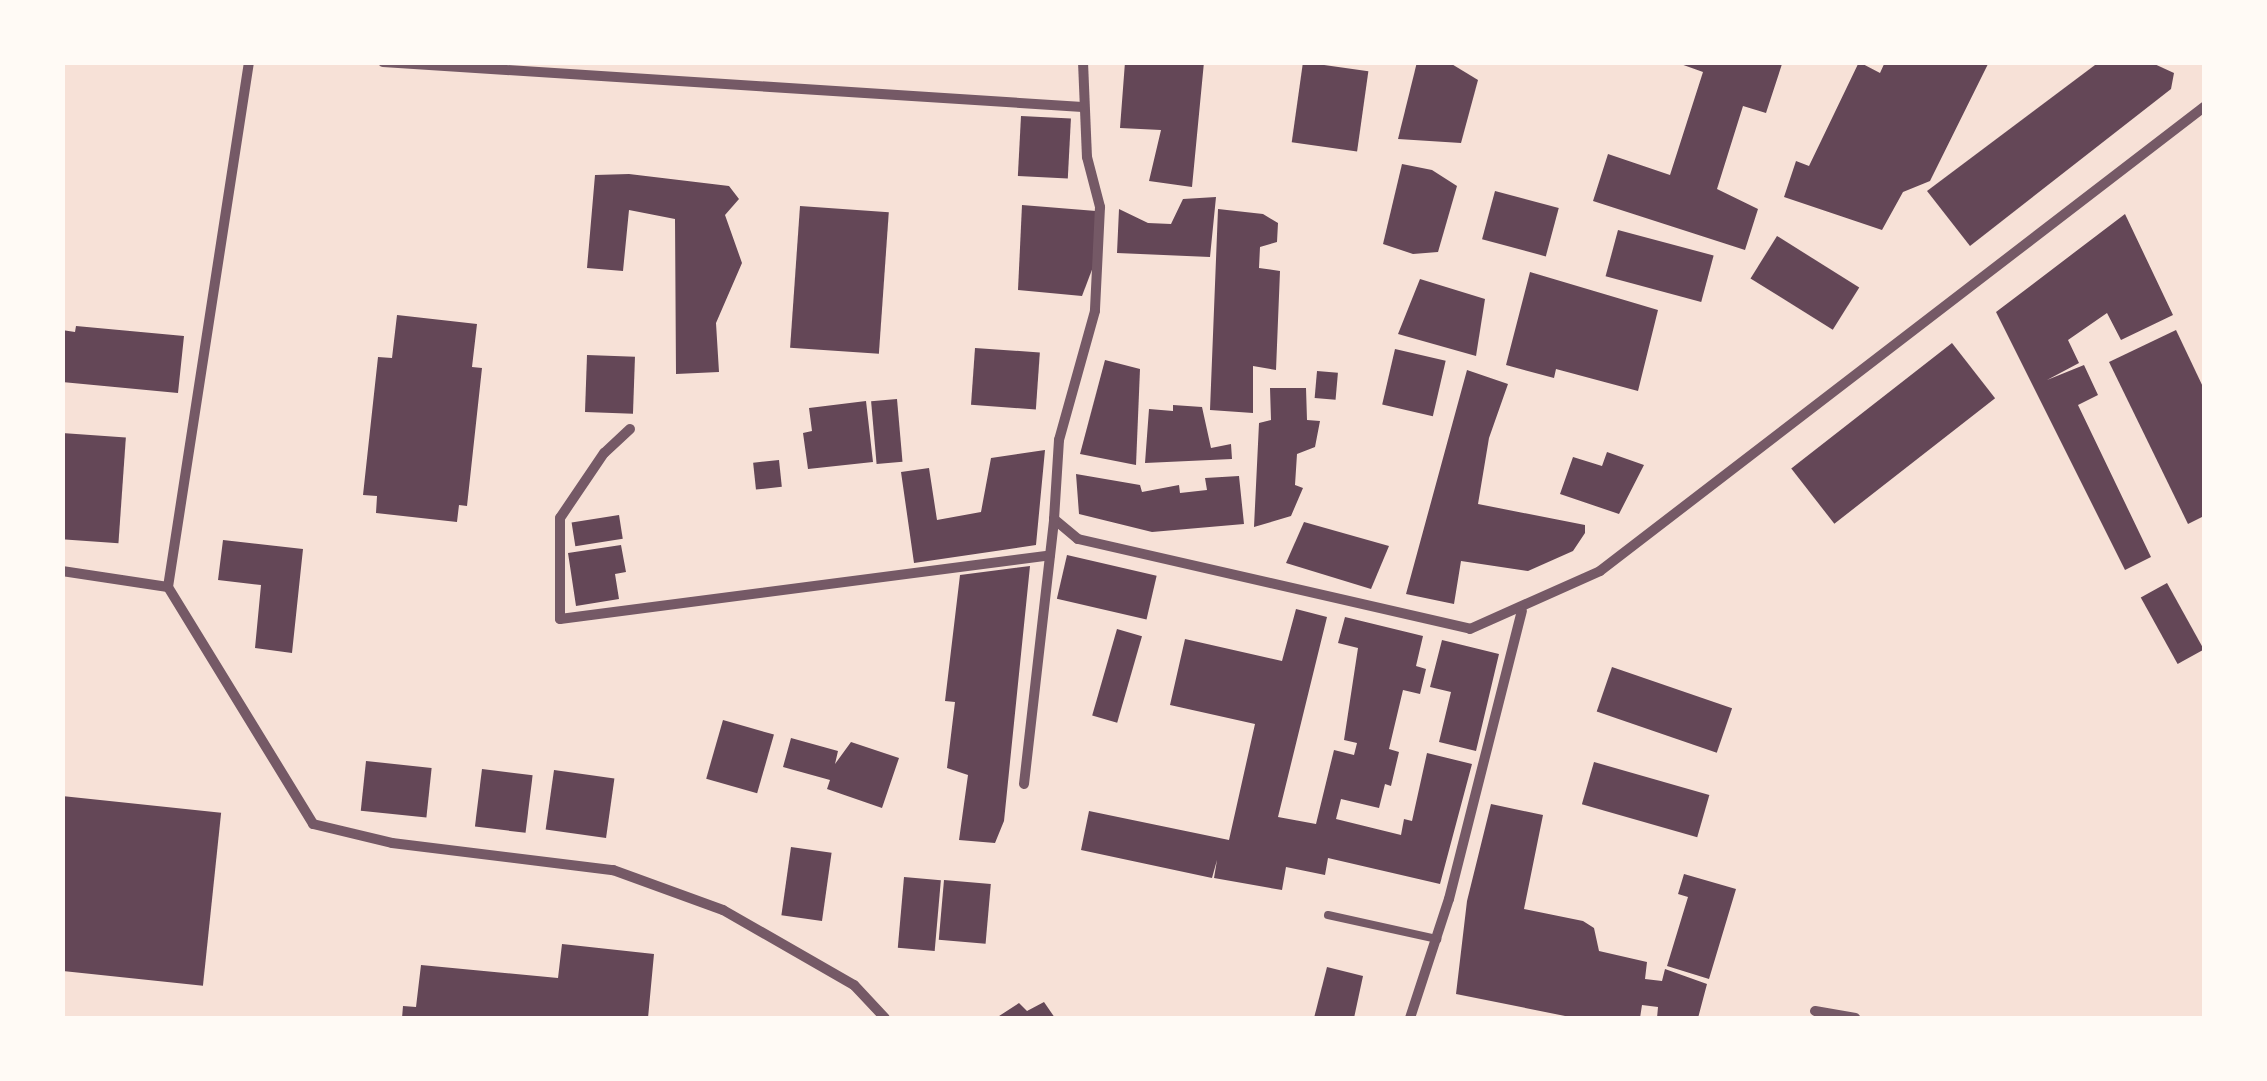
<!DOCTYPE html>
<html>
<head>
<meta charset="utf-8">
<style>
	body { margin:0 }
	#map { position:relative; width:2267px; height:1081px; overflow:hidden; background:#f7e1d7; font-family:Barlow,sans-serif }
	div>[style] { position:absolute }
	.building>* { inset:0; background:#644757; transform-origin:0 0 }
	.service>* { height:8px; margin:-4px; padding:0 4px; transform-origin:4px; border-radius:4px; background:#755966 }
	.minor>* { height:10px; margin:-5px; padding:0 5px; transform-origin:5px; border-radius:5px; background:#755966 }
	span { translate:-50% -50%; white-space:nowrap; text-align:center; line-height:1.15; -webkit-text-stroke:8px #fffaf5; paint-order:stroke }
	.frame { position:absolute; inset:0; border:65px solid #fffaf5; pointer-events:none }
</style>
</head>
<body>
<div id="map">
	<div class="building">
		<div style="clip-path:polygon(1125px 62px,1204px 62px,1192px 187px,1149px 181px,1161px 130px,1120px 128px)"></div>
		<div style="left:1303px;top:62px;width:66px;height:81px;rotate:8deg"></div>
		<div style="clip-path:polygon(1417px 62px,1450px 63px,1478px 80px,1461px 143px,1398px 139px)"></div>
		<div style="clip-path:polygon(1675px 62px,1782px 64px,1766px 113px,1743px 106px,1717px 189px,1758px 209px,1745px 250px,1593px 201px,1608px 154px,1670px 175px,1703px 72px)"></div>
		<div style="clip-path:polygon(1859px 62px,1880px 73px,1885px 62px,1989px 62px,1930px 181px,1903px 192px,1882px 230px,1784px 197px,1796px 161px,1809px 166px)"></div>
		<div style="clip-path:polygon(2099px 62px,2150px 62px,2174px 73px,2171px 89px,1970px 246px,1927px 191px)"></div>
		<div style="left:1021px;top:116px;width:50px;height:60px;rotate:3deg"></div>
		<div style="clip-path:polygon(1402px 164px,1432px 170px,1457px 186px,1438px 252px,1413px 254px,1383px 244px)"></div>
		<div style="clip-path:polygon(629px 174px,729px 186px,739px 199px,725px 215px,742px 263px,716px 323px,719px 372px,676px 374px,675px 219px,629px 210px,623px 271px,587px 268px,595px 175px)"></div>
		<div style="left:1495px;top:191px;width:66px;height:50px;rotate:15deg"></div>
		<div style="clip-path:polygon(1216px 197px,1210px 257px,1117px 253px,1119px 209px,1148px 223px,1171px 224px,1183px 199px)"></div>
		<div style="clip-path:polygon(1022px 205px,1096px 211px,1093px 267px,1082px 296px,1018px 290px)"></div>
		<div style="left:800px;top:206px;width:89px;height:142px;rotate:4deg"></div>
		<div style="clip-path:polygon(1218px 209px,1263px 214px,1278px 223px,1277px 242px,1260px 247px,1259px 268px,1280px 271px,1276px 370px,1253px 366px,1253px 413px,1210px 410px)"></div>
		<div style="clip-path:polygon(2125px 214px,2173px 315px,2121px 340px,2107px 313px,2068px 340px,2079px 363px,2047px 380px,2084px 365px,2098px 395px,2078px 405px,2151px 557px,2125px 570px,1996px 312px)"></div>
		<div style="left:1618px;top:230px;width:99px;height:48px;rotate:15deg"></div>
		<div style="left:1777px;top:236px;width:97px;height:50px;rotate:32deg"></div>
		<div style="clip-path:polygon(1530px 272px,1658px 310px,1638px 391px,1556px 369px,1554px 378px,1506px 365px)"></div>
		<div style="clip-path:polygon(1420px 279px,1485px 299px,1476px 356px,1398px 334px)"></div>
		<div style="clip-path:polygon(397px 315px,477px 324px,472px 367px,482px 368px,467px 506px,459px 505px,457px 522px,376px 513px,377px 496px,363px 495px,378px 357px,392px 358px)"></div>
		<div style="clip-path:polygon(76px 326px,184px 336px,178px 393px,62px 382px,62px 330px,75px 332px)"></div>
		<div style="clip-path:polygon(2176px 330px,2204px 389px,2204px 516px,2188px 524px,2109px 362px)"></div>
		<div style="left:1952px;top:343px;width:70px;height:204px;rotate:52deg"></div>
		<div style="left:975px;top:348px;width:65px;height:57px;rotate:4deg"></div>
		<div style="left:1395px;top:349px;width:52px;height:57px;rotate:13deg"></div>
		<div style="left:587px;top:355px;width:48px;height:57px;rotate:2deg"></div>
		<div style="clip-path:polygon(1105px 360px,1140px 369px,1136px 465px,1080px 454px)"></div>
		<div style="clip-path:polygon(1467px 370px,1508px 384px,1489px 438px,1478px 504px,1585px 525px,1585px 533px,1573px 551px,1528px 571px,1461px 561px,1454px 604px,1406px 594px)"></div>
		<div style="left:1317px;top:371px;width:21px;height:27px;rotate:5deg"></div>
		<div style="clip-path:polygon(1270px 388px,1306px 388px,1307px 420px,1320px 421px,1315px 447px,1297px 454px,1295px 485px,1303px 488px,1291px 516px,1254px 527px,1259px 423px,1271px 420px)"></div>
		<div style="left:897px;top:399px;width:63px;height:26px;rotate:85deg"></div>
		<div style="clip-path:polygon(866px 401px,873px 462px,808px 469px,803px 433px,812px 431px,809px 408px)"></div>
		<div style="clip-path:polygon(1173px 405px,1202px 407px,1211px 448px,1231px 444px,1232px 459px,1145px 463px,1149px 409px,1173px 411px)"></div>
		<div style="left:62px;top:433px;width:64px;height:106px;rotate:4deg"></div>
		<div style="clip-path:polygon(1045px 450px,1036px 545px,914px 563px,901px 472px,929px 468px,937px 520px,981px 512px,991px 458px)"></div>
		<div style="clip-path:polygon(1607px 452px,1644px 465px,1619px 514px,1560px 494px,1573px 457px,1602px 466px)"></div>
		<div style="left:779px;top:460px;width:27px;height:26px;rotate:84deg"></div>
		<div style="clip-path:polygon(1076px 474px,1140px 485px,1142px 492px,1179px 485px,1180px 493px,1207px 490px,1205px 478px,1239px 476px,1244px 524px,1152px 532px,1079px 514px)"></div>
		<div style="left:619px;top:515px;width:24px;height:48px;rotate:81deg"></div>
		<div style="clip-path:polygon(1304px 522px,1389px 546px,1371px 589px,1286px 563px)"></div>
		<div style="clip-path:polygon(223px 540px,303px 549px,292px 653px,255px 648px,261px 585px,218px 580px)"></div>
		<div style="clip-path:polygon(621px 545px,626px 572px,615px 574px,619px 599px,576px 606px,568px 553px)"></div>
		<div style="left:1067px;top:555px;width:92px;height:45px;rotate:13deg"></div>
		<div style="clip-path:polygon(1030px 566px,1004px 821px,995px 843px,959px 840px,968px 775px,947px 768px,955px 702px,945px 701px,960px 575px)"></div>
		<div style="left:2167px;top:583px;width:76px;height:30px;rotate:61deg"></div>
		<div style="clip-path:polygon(1296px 609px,1327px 617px,1278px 817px,1316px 824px,1334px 750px,1354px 755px,1357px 743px,1344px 740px,1358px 648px,1338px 643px,1345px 617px,1423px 636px,1416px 666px,1426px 669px,1420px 694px,1403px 690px,1389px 749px,1399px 752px,1391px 786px,1385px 784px,1379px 808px,1341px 799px,1336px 819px,1401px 835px,1404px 819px,1412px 821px,1427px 753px,1472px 764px,1440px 884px,1328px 858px,1325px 875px,1286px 867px,1282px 890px,1214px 878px,1217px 860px,1212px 878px,1081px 850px,1089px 811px,1229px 840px,1255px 724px,1170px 705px,1185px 639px,1282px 661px)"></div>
		<div style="left:1117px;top:629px;width:26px;height:90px;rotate:16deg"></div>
		<div style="clip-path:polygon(1442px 640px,1499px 654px,1476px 751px,1439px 742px,1451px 692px,1430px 687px)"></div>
		<div style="left:1612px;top:667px;width:127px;height:47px;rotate:19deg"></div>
		<div style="left:723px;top:720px;width:53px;height:61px;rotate:16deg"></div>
		<div style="clip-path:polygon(791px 738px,838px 751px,835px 764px,851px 742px,899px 758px,882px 808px,827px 789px,830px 780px,783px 767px)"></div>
		<div style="left:366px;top:761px;width:66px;height:50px;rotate:6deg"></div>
		<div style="left:1594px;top:762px;width:120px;height:44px;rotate:16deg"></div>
		<div style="left:482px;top:769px;width:51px;height:58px;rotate:7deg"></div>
		<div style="left:554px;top:770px;width:61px;height:60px;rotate:8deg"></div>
		<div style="left:62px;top:796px;width:160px;height:174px;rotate:6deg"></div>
		<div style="clip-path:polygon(1491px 804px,1543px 815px,1524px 909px,1583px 921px,1594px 928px,1599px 951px,1647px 962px,1645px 979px,1662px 981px,1665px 969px,1707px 984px,1698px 1018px,1657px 1018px,1658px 1007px,1642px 1005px,1640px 1018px,1575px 1018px,1456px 994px,1467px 901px)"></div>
		<div style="left:791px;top:847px;width:41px;height:69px;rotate:8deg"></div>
		<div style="clip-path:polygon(1684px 874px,1736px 889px,1709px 979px,1667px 966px,1688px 897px,1678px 894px)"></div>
		<div style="left:904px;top:877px;width:37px;height:71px;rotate:5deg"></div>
		<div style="left:944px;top:880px;width:47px;height:60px;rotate:5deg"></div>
		<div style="clip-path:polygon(562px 944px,654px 954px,648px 1018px,402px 1018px,403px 1006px,416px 1007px,421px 965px,558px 978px)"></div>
		<div style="clip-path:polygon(1327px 967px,1363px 976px,1354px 1018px,1314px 1018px)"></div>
		<div style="clip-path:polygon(1044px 1002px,1055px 1018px,996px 1018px,1019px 1003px,1027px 1011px)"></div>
	</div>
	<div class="service">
		<div style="left:1328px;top:915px;width:112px;rotate:12.4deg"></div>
	</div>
	<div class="minor">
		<div style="left:383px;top:62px;width:701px;rotate:3.68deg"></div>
		<div style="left:1083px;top:62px;width:95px;rotate:87.6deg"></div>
		<div style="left:1087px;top:157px;width:52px;rotate:75.4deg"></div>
		<div style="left:1100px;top:207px;width:104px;rotate:92.8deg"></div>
		<div style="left:1095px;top:311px;width:134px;rotate:105.6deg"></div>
		<div style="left:1059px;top:440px;width:79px;rotate:93.6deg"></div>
		<div style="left:1054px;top:519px;width:31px;rotate:40deg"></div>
		<div style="left:1078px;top:539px;width:402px;rotate:12.9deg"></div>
		<div style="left:1470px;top:629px;width:142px;rotate:-24deg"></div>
		<div style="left:1600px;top:571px;width:762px;rotate:-37.53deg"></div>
		<div style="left:630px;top:429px;width:35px;rotate:137deg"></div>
		<div style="left:604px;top:453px;width:78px;rotate:124.1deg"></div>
		<div style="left:560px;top:518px;width:101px;rotate:90deg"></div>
		<div style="left:560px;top:619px;width:494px;rotate:-7.4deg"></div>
		<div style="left:62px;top:571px;width:107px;rotate:8.6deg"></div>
		<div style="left:168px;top:587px;width:278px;rotate:58.5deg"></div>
		<div style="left:313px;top:824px;width:81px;rotate:13.5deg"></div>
		<div style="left:392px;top:843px;width:223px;rotate:7deg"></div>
		<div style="left:613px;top:870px;width:117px;rotate:20deg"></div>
		<div style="left:723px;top:910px;width:151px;rotate:29.8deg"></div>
		<div style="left:854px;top:985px;width:45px;rotate:46.8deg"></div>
		<div style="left:168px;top:587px;width:531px;rotate:-81.23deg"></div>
		<div style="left:1024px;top:784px;width:267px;rotate:-83.5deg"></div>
		<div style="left:1815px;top:1011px;width:41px;rotate:9.9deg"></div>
		<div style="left:1410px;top:1018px;width:125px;rotate:-71.9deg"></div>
		<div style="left:1449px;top:899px;width:297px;rotate:-75.8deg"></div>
	</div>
	<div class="frame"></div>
</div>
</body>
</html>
